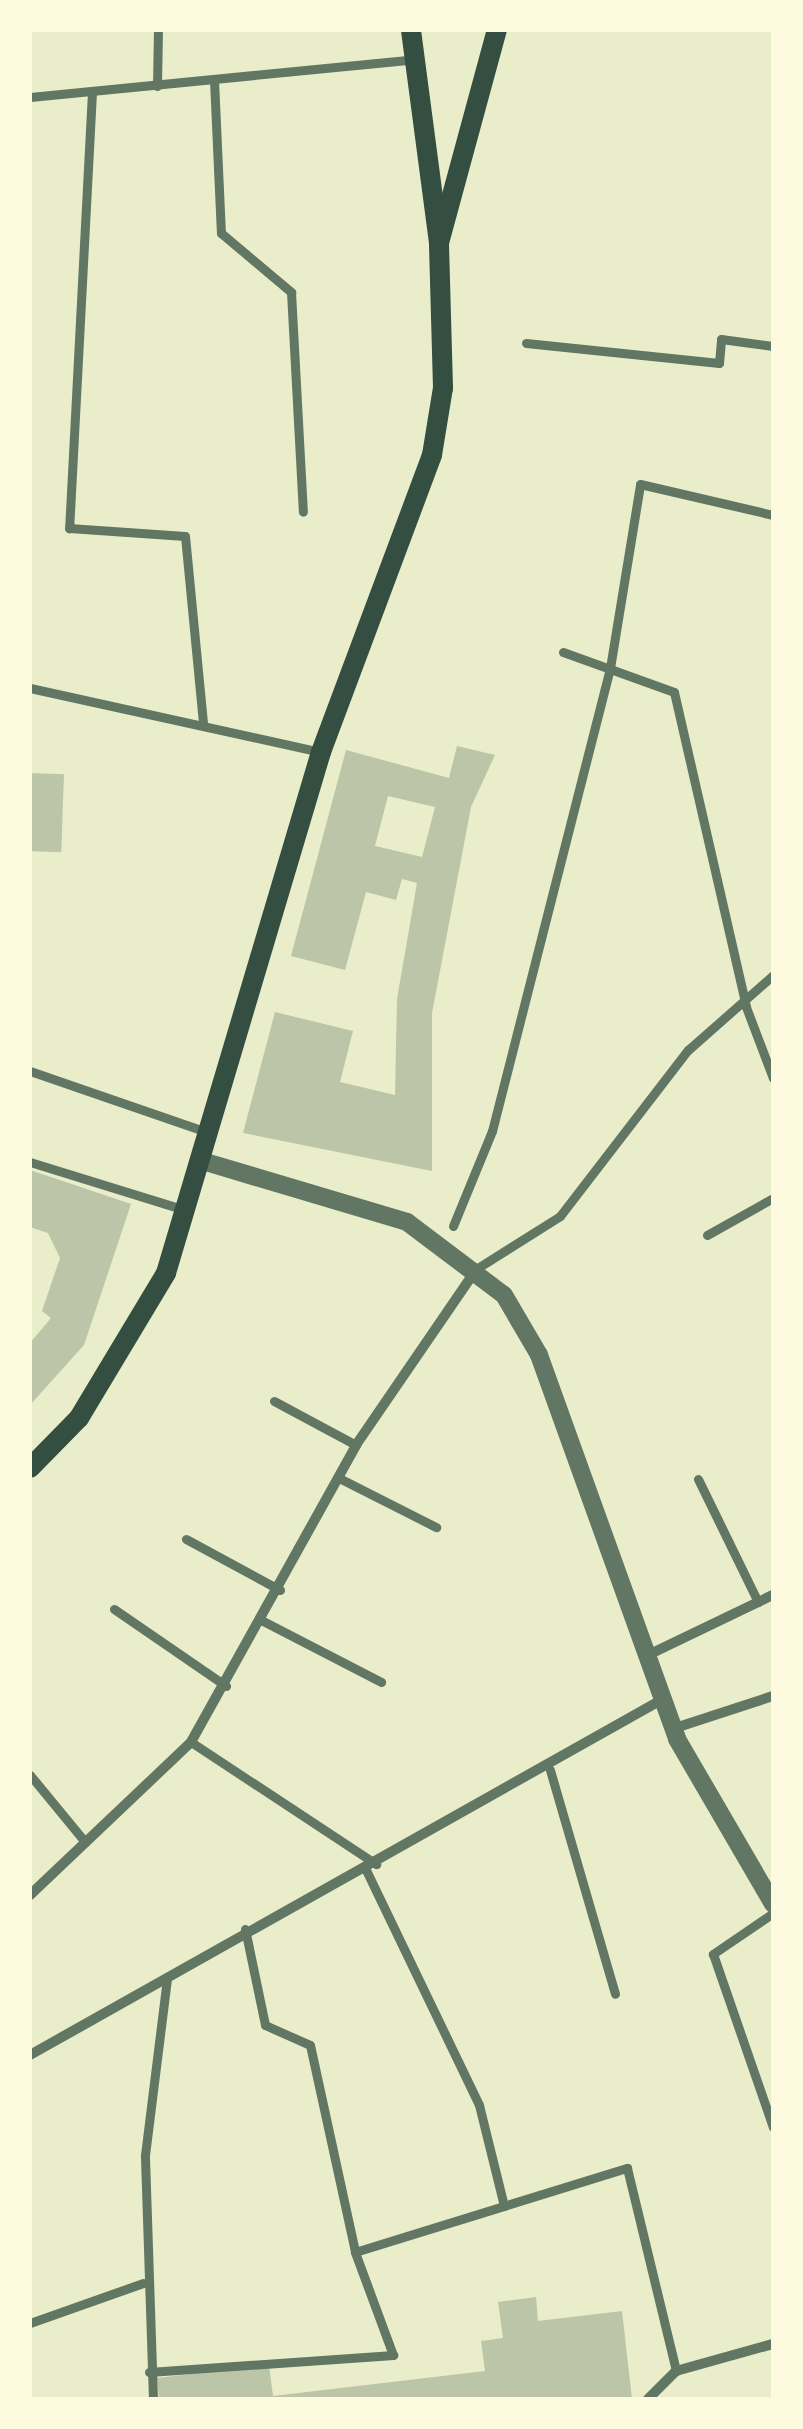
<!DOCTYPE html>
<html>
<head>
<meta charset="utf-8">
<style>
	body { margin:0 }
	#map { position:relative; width:803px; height:2429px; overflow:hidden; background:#e9edc9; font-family:"Work Sans",sans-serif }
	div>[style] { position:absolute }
	.building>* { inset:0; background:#bcc5a7; transform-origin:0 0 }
	.pedestrian>* { height:9px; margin:-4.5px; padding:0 4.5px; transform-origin:4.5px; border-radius:4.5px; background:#617663 }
	.minor>* { height:10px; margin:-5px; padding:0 5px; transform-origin:5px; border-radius:5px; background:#617663 }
	.tertiary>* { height:18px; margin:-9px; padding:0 9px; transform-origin:9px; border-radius:9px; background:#617663 }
	.secondary>* { height:20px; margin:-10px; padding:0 10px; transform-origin:10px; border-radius:10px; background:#344e41 }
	span { translate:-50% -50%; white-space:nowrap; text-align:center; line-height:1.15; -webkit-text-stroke:10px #fefae0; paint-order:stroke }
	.frame { position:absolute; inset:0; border:32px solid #fefae0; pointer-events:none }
</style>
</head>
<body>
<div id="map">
	<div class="building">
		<div style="clip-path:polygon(evenodd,457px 746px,495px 755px,471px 807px,432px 1013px,432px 1171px,243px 1133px,275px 1012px,353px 1031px,340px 1082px,395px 1095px,397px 999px,417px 883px,402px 879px,396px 900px,366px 892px,345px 970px,291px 956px,346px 750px,449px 778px,457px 746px,388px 796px,435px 807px,422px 857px,375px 846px,388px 796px)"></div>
		<div style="left:30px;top:773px;width:34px;height:78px;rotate:2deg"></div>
		<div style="clip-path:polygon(30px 1170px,131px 1204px,84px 1345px,30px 1405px,30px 1343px,51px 1318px,42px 1311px,60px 1258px,48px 1233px,30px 1227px)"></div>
		<div style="clip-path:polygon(536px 2297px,538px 2321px,622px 2311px,632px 2399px,159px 2399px,157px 2378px,269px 2365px,273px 2396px,485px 2371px,481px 2341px,503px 2338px,498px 2302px)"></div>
	</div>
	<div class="pedestrian">
		<div style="left:214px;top:80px;width:153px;rotate:87.4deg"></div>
		<div style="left:221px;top:233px;width:92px;rotate:40.1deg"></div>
		<div style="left:291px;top:292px;width:220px;rotate:86.9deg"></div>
		<div style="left:157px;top:86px;width:56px;rotate:-89deg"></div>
		<div style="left:92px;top:92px;width:437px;rotate:93deg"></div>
		<div style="left:69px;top:528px;width:116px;rotate:3.9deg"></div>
		<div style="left:185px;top:536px;width:188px;rotate:84.5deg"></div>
		<div style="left:30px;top:97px;width:387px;rotate:-5.6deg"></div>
		<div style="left:526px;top:343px;width:194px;rotate:5.9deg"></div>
		<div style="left:719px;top:363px;width:24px;rotate:-85deg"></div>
		<div style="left:721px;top:339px;width:52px;rotate:7.7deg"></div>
		<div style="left:563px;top:652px;width:118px;rotate:19.8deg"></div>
		<div style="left:674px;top:692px;width:323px;rotate:77.1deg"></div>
		<div style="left:746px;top:1007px;width:76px;rotate:69.2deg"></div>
		<div style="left:30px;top:688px;width:297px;rotate:12.4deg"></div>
		<div style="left:30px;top:1071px;width:187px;rotate:19deg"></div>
		<div style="left:30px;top:1162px;width:162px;rotate:17.2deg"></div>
		<div style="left:453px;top:1226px;width:103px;rotate:-67.7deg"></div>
		<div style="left:492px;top:1131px;width:478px;rotate:-75.7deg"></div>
		<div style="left:610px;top:668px;width:186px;rotate:-80.7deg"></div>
		<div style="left:640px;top:484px;width:137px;rotate:13.1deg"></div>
		<div style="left:707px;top:1235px;width:76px;rotate:-29.3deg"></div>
		<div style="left:476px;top:1269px;width:99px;rotate:-32.2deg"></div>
		<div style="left:560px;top:1216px;width:210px;rotate:-52.4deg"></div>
		<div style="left:688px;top:1050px;width:113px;rotate:-41.4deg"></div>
		<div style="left:274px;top:1401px;width:93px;rotate:28.2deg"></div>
		<div style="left:339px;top:1478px;width:109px;rotate:26.8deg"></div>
		<div style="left:698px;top:1479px;width:137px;rotate:64deg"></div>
		<div style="left:186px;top:1539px;width:107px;rotate:28.5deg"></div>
		<div style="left:114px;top:1609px;width:136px;rotate:34.5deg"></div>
		<div style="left:263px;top:1621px;width:133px;rotate:27.3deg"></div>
		<div style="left:191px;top:1742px;width:222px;rotate:33.4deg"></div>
		<div style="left:550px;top:1770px;width:233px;rotate:73.8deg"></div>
		<div style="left:30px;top:1775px;width:87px;rotate:50.6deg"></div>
		<div style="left:366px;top:1870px;width:261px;rotate:64.3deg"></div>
		<div style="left:479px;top:2105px;width:104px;rotate:76.1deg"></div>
		<div style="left:773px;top:1913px;width:73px;rotate:145.7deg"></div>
		<div style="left:713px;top:1954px;width:183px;rotate:70.9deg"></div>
		<div style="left:245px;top:1929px;width:98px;rotate:78.2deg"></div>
		<div style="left:265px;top:2025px;width:49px;rotate:24deg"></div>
		<div style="left:310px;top:2045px;width:212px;rotate:77.7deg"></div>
		<div style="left:30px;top:2323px;width:120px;rotate:-19.5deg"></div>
		<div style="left:149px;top:2372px;width:245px;rotate:-4deg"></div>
		<div style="left:393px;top:2355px;width:110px;rotate:-110.3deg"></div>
		<div style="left:355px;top:2252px;width:285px;rotate:-17.2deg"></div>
		<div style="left:627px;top:2168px;width:209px;rotate:76.4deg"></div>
		<div style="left:153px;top:2399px;width:244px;rotate:-91.9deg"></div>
		<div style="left:145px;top:2155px;width:177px;rotate:-82.9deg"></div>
	</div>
	<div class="minor">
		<div style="left:646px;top:1656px;width:141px;rotate:-25.7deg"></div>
		<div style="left:672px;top:1729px;width:106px;rotate:-18.1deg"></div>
		<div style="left:30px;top:1895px;width:222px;rotate:-43.5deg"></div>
		<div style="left:191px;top:1742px;width:340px;rotate:-60.9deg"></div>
		<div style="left:356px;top:1445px;width:212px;rotate:-55.6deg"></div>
		<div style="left:30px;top:2055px;width:724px;rotate:-29.36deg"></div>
		<div style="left:648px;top:2399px;width:40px;rotate:-45deg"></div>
		<div style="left:676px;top:2371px;width:101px;rotate:-15.6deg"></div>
	</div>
	<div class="tertiary">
		<div style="left:199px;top:1160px;width:217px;rotate:16.6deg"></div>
		<div style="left:407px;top:1222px;width:121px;rotate:37deg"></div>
		<div style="left:504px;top:1295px;width:69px;rotate:59.7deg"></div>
		<div style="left:539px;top:1355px;width:408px;rotate:70.2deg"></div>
		<div style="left:677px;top:1739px;width:191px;rotate:59.8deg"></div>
	</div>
	<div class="secondary">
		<div style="left:439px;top:243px;width:221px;rotate:-74.8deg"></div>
		<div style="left:30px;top:1468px;width:70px;rotate:-45.6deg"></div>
		<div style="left:79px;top:1418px;width:169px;rotate:-59deg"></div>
		<div style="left:166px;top:1273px;width:544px;rotate:-73.43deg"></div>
		<div style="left:321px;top:752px;width:317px;rotate:-69.5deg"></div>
		<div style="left:432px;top:455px;width:68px;rotate:-80.7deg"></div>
		<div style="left:443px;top:388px;width:145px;rotate:-91.6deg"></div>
		<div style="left:439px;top:243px;width:215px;rotate:-97.5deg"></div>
	</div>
	<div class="frame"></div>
</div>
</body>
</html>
